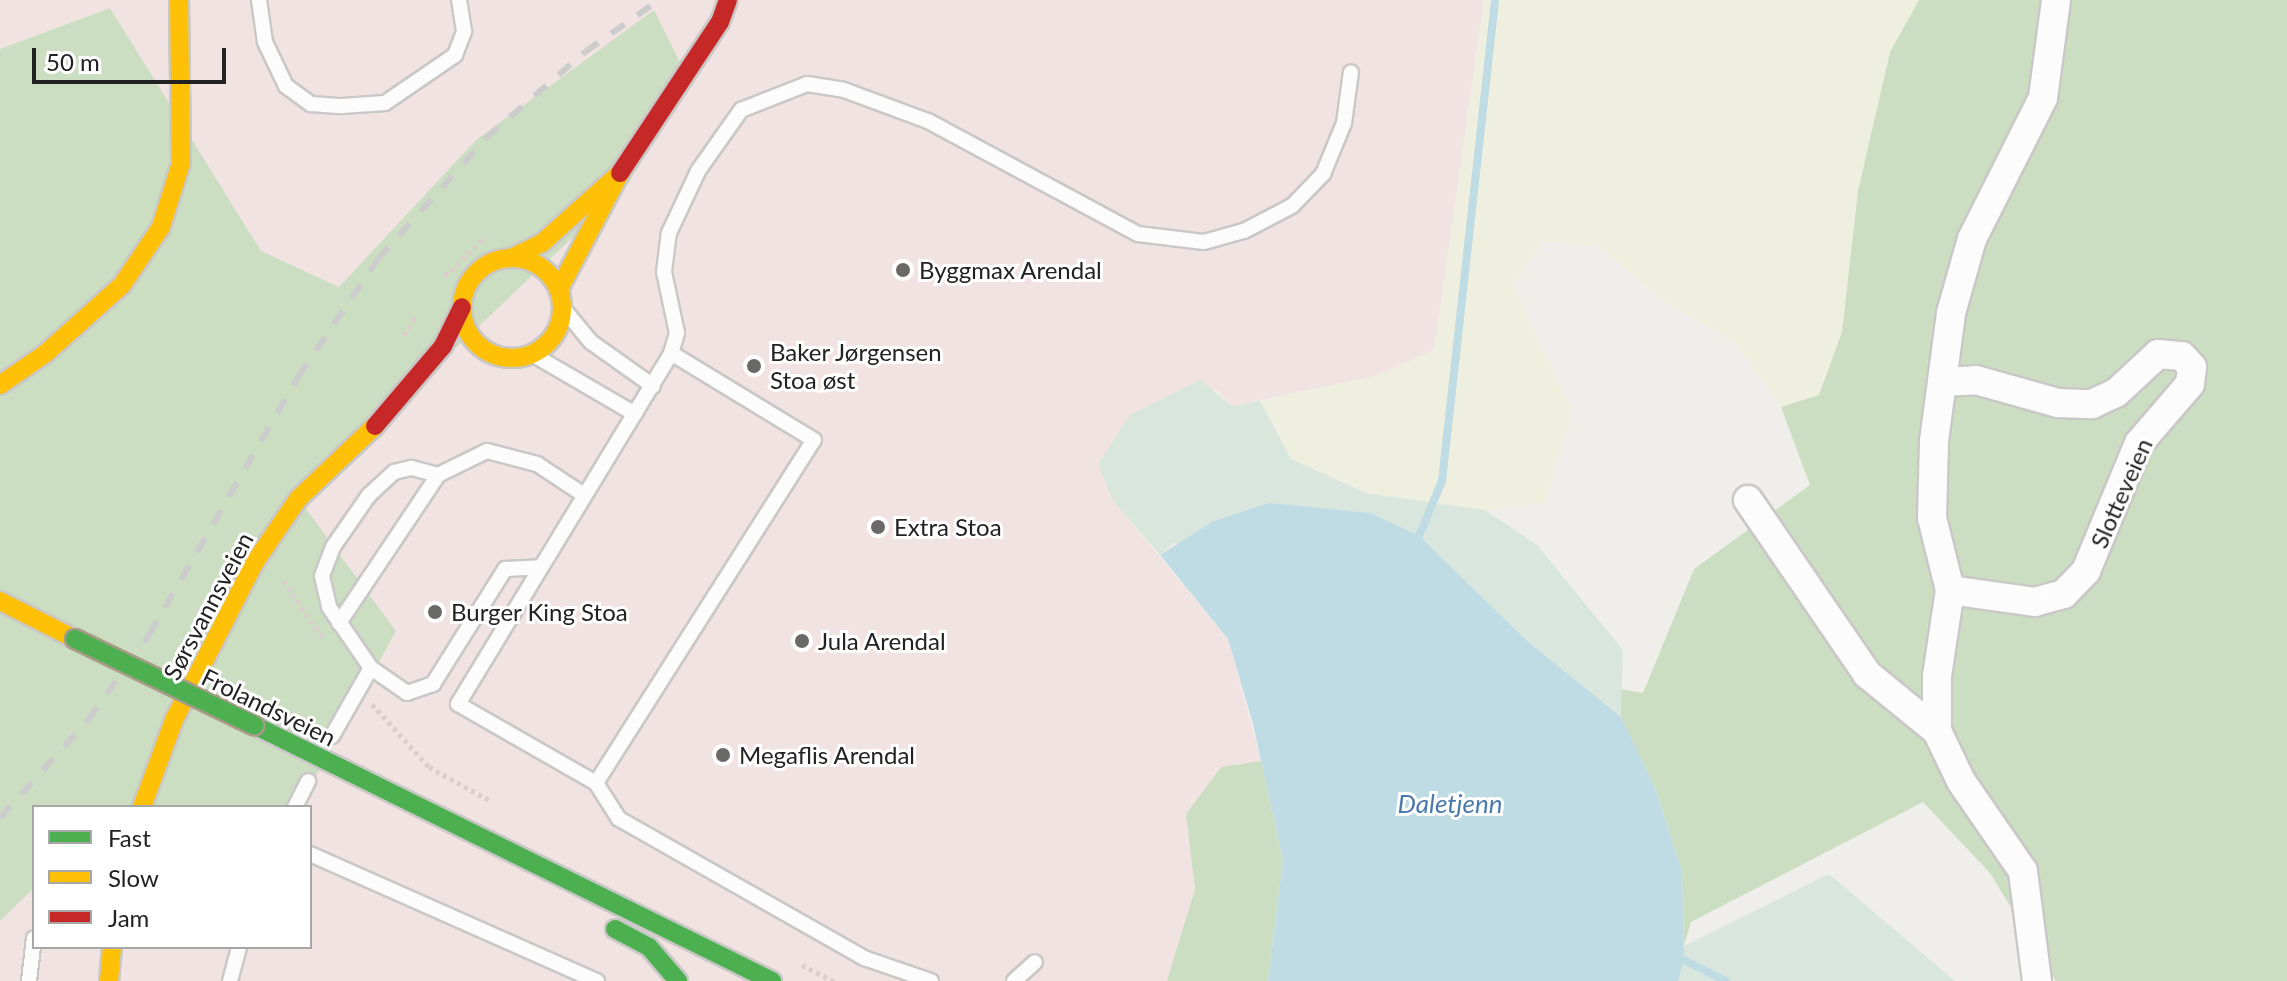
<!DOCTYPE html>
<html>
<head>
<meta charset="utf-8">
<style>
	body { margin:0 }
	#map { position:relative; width:2287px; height:981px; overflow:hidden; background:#f0eeeb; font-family:Lato,sans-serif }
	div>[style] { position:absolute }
	.commercial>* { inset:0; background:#f1e3e1 }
	.farmland>* { inset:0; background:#efefdf }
	.forest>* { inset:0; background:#cbdec1 }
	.wetland>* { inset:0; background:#d9e6de }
	.water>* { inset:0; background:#bfdbe3 }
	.stream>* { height:8px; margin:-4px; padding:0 4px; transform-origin:4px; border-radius:4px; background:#bfdbe3 }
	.path>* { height:5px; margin-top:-2.5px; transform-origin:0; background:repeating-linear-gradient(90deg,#dccecd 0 4px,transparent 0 8px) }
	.roads { filter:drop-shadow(2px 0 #c9c8c7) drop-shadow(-2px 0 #c9c8c7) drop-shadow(0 2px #c9c8c7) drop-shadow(0 -2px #c9c8c7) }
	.lane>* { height:14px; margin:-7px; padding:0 7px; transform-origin:7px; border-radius:7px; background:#fdfcfc }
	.street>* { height:28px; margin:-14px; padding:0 14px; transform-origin:14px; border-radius:14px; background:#fdfcfc }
	.fast>* { height:18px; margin:-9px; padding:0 9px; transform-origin:9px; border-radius:9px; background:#4caf50 }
	.slow>* { height:18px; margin:-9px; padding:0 9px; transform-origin:9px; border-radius:9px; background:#ffc107 }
	.slow>.ring { margin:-9px; padding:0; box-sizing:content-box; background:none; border:18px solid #ffc107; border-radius:50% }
	.jam>* { height:18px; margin:-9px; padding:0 9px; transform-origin:9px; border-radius:9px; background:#c62828 }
	.rail>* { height:6px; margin-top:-3px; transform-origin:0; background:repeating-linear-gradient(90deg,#ccc 0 16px,transparent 0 32px) }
	.bridges { filter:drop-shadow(2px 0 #a79c86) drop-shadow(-2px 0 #a79c86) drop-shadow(0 2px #a79c86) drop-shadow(0 -2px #a79c86) }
	.fast-bridge>* { height:18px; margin:-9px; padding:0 9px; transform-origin:9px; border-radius:9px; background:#4caf50 }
	.dots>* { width:22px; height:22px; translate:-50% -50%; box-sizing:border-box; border:4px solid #fff; border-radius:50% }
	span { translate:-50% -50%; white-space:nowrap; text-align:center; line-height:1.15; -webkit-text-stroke:6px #fff; paint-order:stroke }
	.poi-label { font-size:24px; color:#222 }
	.left { translate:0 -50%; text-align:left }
	.street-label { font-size:24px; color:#222 }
	.water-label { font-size:26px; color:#4a7aab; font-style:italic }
	.legend { position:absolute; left:32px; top:805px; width:280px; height:144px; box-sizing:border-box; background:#fff; border:2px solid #a7a7a7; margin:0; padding:10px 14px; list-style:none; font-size:24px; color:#222 }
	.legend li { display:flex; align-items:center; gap:16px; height:40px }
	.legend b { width:40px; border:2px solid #a7a7a7 }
	.scale { position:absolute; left:32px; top:48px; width:194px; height:36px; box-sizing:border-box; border:4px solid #222; border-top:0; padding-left:10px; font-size:24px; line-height:28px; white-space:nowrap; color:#222; -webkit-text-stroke:6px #fff; paint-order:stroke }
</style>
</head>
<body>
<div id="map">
	<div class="commercial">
		<div style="clip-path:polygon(0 0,1484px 0,1434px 350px,1376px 376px,1232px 406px,1216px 389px,1113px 501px,1228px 639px,1261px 761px,1221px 767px,1186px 814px,1195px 889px,1167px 981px,0 981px,0 921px,34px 888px,34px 947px,310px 947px,310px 807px,294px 807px,303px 506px,688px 79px,654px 11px,476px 140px,339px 287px,261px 252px,110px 8px,0 49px)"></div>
	</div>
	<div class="farmland">
		<div style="clip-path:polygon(1484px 0,1919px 0,1890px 52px,1858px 191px,1842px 332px,1819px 395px,1781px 407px,1734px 342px,1666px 303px,1597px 245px,1543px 242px,1513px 286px,1573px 412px,1545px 503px,1485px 510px,1366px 493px,1291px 459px,1260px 401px,1376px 376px,1434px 350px)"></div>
	</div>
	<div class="forest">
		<div style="clip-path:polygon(1919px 0,2287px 0,2287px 981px,2056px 981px,1990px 873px,1923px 802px,1691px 922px,1684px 946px,1682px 871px,1655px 788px,1621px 717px,1621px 689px,1643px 693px,1694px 569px,1810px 485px,1781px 407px,1819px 395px,1842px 332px,1858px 191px,1890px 52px)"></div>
		<div style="clip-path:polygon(110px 8px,261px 251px,339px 287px,476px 140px,654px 10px,688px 79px,626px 187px,370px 429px,303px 505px,396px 631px,324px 763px,294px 807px,34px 807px,34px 888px,0 921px,0 49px)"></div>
		<div style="clip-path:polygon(1261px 761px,1283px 860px,1268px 981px,1167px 981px,1195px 889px,1186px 814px,1221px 767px)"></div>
	</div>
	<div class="wetland">
		<div style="clip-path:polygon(1200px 380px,1232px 406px,1260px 401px,1291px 459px,1366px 493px,1485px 510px,1537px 545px,1623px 650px,1621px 717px,1527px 641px,1174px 543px,1160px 555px,1113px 501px,1098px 464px,1130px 415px)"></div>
		<div style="clip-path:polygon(1829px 874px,1955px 981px,1678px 981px,1684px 946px)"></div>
	</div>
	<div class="water">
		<div style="clip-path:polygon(1269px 503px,1370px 513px,1419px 536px,1527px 641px,1621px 717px,1655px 788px,1682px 871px,1684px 960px,1678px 981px,1268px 981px,1283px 860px,1253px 724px,1228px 639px,1160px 555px,1212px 522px)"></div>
	</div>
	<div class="stream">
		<div style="left:1419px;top:536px;width:60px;rotate:-67.3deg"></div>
		<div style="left:1442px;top:481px;width:484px;rotate:-83.7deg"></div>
		<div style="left:1684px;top:960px;width:47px;rotate:26.6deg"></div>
	</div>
	<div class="path">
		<div style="left:445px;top:276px;width:54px;rotate:-44.3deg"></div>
		<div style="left:404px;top:335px;width:22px;rotate:-58deg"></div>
		<div style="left:283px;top:581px;width:70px;rotate:54.9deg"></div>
		<div style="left:372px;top:704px;width:85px;rotate:47.9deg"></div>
		<div style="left:429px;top:767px;width:68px;rotate:28.8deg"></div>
		<div style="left:802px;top:965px;width:36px;rotate:27deg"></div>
	</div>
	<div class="roads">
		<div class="lane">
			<div style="left:259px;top:0;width:42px;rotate:81.9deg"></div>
			<div style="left:265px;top:42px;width:49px;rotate:64.5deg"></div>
			<div style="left:286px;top:86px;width:31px;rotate:36deg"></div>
			<div style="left:311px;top:104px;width:31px;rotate:4deg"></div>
			<div style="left:342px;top:106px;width:43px;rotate:-4deg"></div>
			<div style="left:385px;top:103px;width:85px;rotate:-34.4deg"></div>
			<div style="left:455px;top:55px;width:26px;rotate:-69deg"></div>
			<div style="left:464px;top:31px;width:31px;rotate:-99deg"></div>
			<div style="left:562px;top:307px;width:45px;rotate:50.4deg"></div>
			<div style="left:591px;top:342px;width:76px;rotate:35.4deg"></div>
			<div style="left:532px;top:354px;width:119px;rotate:30.2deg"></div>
			<div style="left:438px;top:475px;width:28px;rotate:-165deg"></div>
			<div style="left:411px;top:468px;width:17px;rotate:167deg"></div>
			<div style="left:394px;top:472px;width:34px;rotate:137deg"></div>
			<div style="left:369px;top:495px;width:63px;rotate:124.7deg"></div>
			<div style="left:333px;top:547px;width:31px;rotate:111deg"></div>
			<div style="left:322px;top:576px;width:32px;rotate:77deg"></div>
			<div style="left:329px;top:607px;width:74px;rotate:55.5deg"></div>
			<div style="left:371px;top:668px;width:44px;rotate:34.8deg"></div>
			<div style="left:407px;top:693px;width:28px;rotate:-19deg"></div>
			<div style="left:433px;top:684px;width:136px;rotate:-57.9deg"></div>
			<div style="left:505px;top:569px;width:35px;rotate:-3deg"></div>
			<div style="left:339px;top:623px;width:178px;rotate:-56.2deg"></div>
			<div style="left:438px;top:475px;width:55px;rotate:-26.1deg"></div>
			<div style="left:487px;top:451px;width:52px;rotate:14.6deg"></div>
			<div style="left:537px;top:464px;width:56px;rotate:33.4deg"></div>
			<div style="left:332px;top:736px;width:78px;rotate:-60.2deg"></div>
			<div style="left:596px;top:783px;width:406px;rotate:-57.6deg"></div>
			<div style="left:814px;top:440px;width:167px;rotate:-148.7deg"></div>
			<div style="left:295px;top:807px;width:29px;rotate:-63deg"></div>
			<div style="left:310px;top:854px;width:314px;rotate:23.9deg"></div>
			<div style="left:29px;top:981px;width:43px;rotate:-83.4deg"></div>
			<div style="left:230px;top:981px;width:35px;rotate:-75deg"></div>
			<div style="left:931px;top:981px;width:71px;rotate:-161.1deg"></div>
			<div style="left:864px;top:958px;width:282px;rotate:-150.4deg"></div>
			<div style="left:619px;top:819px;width:43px;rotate:-122.6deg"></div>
			<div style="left:596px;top:783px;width:159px;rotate:-150.2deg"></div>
			<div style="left:458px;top:704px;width:411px;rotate:-58.7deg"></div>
			<div style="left:671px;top:353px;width:21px;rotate:-73deg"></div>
			<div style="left:677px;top:333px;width:62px;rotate:-102deg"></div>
			<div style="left:664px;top:272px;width:39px;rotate:-83deg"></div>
			<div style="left:669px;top:233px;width:68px;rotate:-64.9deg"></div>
			<div style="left:698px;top:171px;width:75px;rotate:-54.8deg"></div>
			<div style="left:741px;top:110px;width:71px;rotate:-21.5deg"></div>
			<div style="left:807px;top:84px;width:37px;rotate:9deg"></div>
			<div style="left:844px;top:90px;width:90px;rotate:20.3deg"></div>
			<div style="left:928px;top:121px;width:238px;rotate:28.3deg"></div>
			<div style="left:1138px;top:234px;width:66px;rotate:6.9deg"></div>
			<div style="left:1204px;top:242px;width:41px;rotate:-15.4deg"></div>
			<div style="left:1244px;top:231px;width:54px;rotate:-27.5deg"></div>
			<div style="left:1292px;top:206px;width:45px;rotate:-45.9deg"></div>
			<div style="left:1323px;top:174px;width:55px;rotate:-67.6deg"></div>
			<div style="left:1344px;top:123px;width:51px;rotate:-82.2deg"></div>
			<div style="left:1014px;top:981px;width:28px;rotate:-42deg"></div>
		</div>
		<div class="street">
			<div style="left:1942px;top:382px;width:34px;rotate:-3deg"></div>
			<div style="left:1976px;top:380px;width:85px;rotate:15.7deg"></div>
			<div style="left:2058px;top:403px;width:34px;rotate:2deg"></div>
			<div style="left:2092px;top:404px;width:26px;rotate:-25deg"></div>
			<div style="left:2116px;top:393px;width:57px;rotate:-42.9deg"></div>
			<div style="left:2158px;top:354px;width:24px;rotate:5deg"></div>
			<div style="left:2182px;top:356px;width:15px;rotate:48deg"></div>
			<div style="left:2192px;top:367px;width:17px;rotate:97deg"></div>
			<div style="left:2190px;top:384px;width:78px;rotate:130.8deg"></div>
			<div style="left:2139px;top:443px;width:139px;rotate:112.5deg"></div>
			<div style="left:2086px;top:571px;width:32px;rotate:134deg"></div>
			<div style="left:2064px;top:594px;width:30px;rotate:165deg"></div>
			<div style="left:2035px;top:602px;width:86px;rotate:-172deg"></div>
			<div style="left:1748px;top:500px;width:211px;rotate:55.6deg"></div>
			<div style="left:1867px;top:674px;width:90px;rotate:39.2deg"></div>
			<div style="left:2037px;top:981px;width:111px;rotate:-97.3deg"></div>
			<div style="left:2023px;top:871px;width:109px;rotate:-124.6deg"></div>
			<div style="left:1961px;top:781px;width:55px;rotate:-115.6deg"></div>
			<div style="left:1937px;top:731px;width:55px;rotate:-90deg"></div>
			<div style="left:1937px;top:676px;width:87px;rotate:-81.4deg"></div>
			<div style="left:1950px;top:590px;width:74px;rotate:-104deg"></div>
			<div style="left:1932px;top:518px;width:77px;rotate:-88.5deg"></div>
			<div style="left:1934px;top:441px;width:129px;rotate:-82.4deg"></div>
			<div style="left:1951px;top:313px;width:77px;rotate:-74.2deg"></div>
			<div style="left:1972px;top:239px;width:158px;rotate:-63.3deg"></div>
			<div style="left:2043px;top:98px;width:99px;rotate:-82.4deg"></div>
		</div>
		<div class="fast">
			<div style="left:254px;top:725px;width:578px;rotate:26.3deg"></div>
			<div style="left:615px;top:929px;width:38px;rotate:28deg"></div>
			<div style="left:649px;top:947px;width:45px;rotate:49.5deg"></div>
		</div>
		<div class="slow">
			<div style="left:513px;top:257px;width:32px;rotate:-26deg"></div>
			<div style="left:542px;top:243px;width:105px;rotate:-41.9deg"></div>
			<div style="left:620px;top:173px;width:131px;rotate:117.7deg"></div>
			<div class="ring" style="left:462px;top:258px;width:82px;height:82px"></div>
			<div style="left:0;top:385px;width:56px;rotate:-34.8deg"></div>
			<div style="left:46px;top:353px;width:102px;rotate:-41.8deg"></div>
			<div style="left:122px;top:285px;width:70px;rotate:-56.1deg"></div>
			<div style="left:161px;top:227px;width:67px;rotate:-72.6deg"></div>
			<div style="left:181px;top:163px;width:163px;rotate:-90.7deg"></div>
			<div style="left:0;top:601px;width:84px;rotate:26.9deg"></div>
			<div style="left:142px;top:807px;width:93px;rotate:-69.8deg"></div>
			<div style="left:174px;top:720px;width:178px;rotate:-62.9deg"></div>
			<div style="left:255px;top:562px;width:76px;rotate:-55.7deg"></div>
			<div style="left:298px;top:499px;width:106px;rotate:-43.5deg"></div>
			<div style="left:109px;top:981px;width:34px;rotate:-85deg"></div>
		</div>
		<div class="jam">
			<div style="left:620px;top:173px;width:181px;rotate:-56.5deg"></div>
			<div style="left:720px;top:22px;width:23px;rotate:-70deg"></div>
			<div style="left:375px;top:426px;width:105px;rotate:-49.6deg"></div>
			<div style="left:443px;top:346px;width:43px;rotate:-64deg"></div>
		</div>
	</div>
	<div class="rail">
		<div style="left:0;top:818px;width:132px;rotate:-48.1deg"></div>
		<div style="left:88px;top:720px;width:105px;rotate:-54.3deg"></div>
		<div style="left:149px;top:635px;width:298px;rotate:-60deg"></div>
		<div style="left:298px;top:377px;width:143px;rotate:-55.9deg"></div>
		<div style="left:378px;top:259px;width:162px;rotate:-48.2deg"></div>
		<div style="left:486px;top:138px;width:131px;rotate:-41deg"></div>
		<div style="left:585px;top:52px;width:90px;rotate:-35.1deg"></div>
	</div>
	<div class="bridges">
		<div class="fast-bridge">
			<div style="left:75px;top:639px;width:199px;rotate:25.7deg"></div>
		</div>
	</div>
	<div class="dots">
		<div style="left:903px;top:270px;background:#6a6968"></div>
		<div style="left:754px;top:366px;background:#6a6968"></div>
		<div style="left:878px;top:527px;background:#6a6968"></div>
		<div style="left:435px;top:612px;background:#6a6968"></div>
		<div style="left:802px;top:641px;background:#6a6968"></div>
		<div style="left:723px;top:755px;background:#6a6968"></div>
	</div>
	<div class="poi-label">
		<span class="left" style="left:919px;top:270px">Byggmax Arendal</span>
		<span class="left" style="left:770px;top:366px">Baker Jørgensen<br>Stoa øst</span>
		<span class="left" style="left:894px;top:527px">Extra Stoa</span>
		<span class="left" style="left:451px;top:612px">Burger King Stoa</span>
		<span class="left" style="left:818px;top:641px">Jula Arendal</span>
		<span class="left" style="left:739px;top:755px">Megaflis Arendal</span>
	</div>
	<div class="street-label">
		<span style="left:2121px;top:493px;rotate:-66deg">Slotteveien</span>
		<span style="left:208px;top:606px;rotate:-62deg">Sørsvannsveien</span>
		<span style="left:269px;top:707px;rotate:26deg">Frolandsveien</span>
	</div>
	<div class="water-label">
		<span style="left:1450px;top:804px">Daletjenn</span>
	</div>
	<ul class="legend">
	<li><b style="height:10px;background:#4caf50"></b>Fast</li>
	<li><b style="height:10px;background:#ffc107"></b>Slow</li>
	<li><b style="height:10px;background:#c62828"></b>Jam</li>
	</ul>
	<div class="scale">50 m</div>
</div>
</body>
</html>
